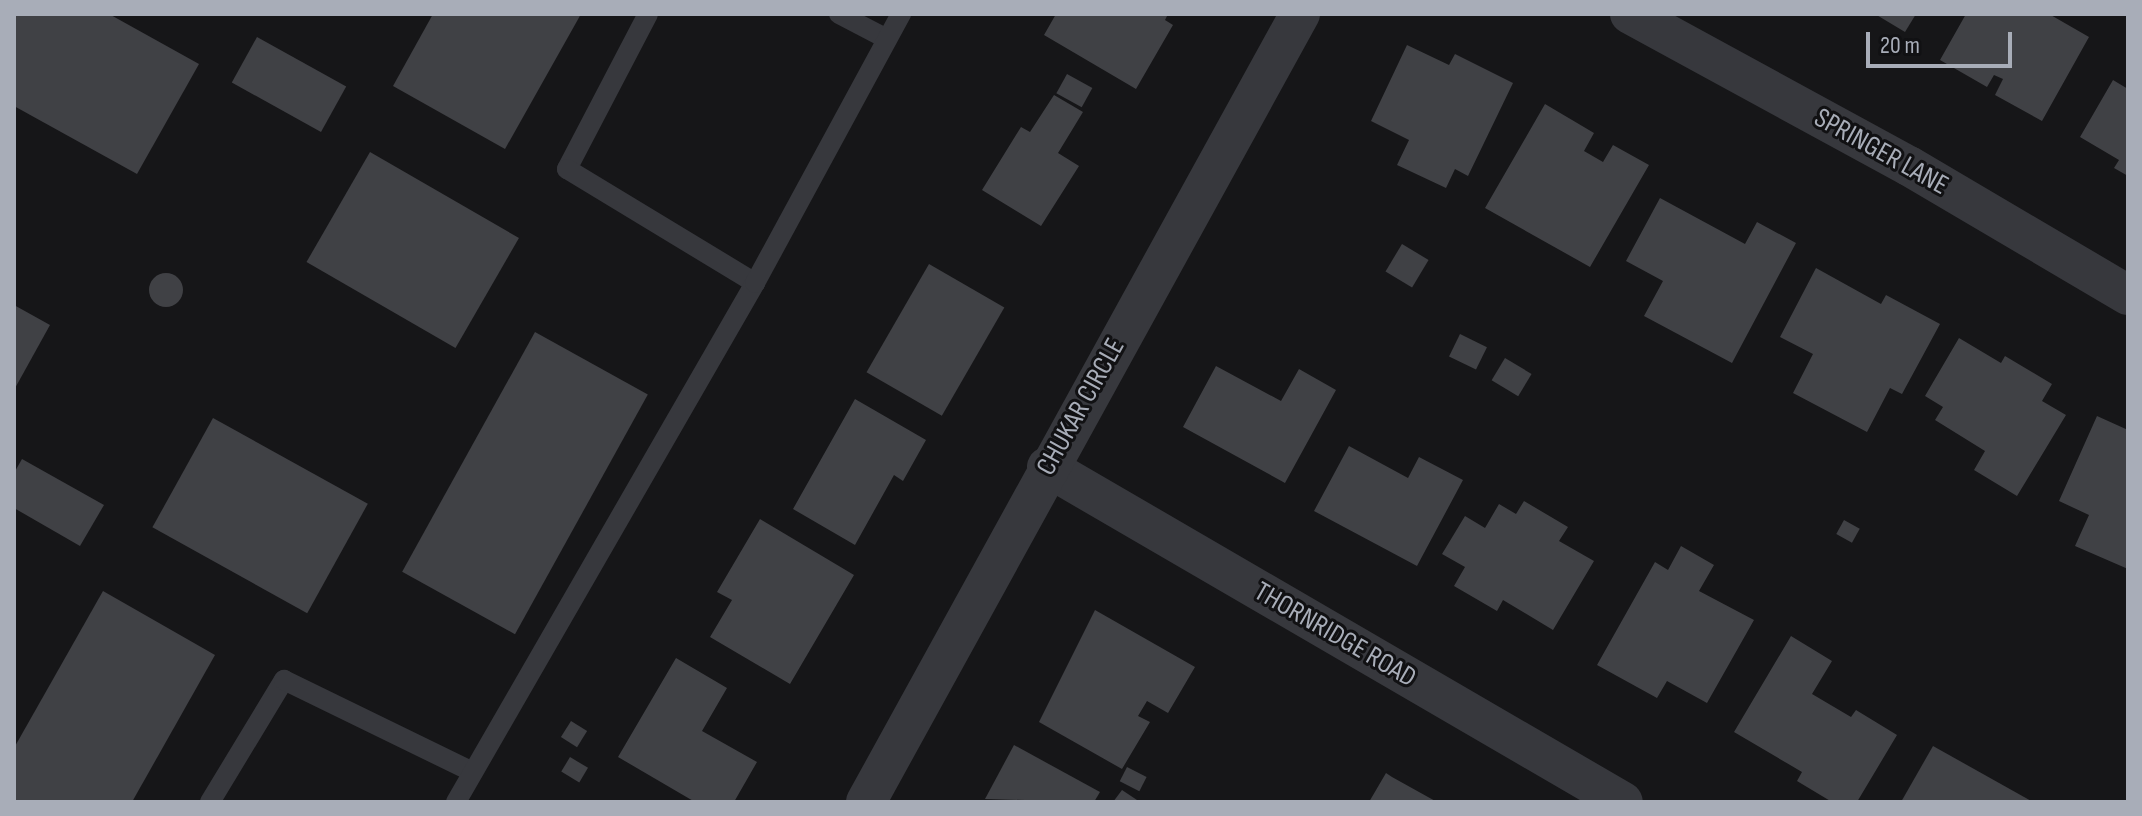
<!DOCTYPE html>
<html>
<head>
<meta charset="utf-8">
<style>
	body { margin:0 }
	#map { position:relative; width:2142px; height:816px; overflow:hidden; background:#161618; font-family:"Sofia Sans Condensed",sans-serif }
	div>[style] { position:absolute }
	.building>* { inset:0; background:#404145; transform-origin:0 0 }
	.round { border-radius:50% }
	.lane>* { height:20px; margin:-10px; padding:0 10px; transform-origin:10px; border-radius:10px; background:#37383d }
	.street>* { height:40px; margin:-20px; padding:0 20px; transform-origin:20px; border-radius:20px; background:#37383d }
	span { translate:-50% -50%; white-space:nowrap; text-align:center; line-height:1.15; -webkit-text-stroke:6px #111113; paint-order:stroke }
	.street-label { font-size:28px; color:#a8adb8 }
	.frame { position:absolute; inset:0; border:16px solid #a8adb8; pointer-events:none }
	.scale { position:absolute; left:1866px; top:32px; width:146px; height:36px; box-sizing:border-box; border:4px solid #a8adb8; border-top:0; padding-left:10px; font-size:24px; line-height:28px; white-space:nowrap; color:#a8adb8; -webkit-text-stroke:6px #111113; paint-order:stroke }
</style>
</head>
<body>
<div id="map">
	<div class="building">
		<div style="clip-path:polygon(15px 14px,109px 14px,199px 64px,137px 174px,14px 106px)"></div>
		<div style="clip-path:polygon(433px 14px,581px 14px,505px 149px,393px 86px)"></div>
		<div style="clip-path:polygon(1056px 14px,1168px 14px,1165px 20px,1173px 25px,1136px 89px,1044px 35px)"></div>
		<div style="clip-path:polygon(1875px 14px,1916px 14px,1905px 32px)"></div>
		<div style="clip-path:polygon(1966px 14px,2049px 14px,2089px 37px,2042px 121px,1995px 95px,2003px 79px,1994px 75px,1987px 87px,1940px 60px)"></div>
		<div style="left:257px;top:37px;width:102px;height:52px;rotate:29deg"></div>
		<div style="clip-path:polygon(1407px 45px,1449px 65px,1455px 54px,1513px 83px,1468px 176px,1455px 169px,1446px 188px,1397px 165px,1409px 140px,1371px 121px)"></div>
		<div style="left:1067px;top:74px;width:29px;height:22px;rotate:29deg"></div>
		<div style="clip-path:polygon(2113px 80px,2128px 89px,2128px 176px,2114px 168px,2119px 160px,2080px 137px)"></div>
		<div style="clip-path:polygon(1054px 95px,1083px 112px,1058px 153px,1079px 166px,1041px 226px,982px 190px,1021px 127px,1030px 132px)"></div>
		<div style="clip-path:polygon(1545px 104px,1594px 133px,1584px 151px,1603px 162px,1613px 145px,1649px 165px,1590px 267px,1485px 208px)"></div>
		<div style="left:370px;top:152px;width:172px;height:127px;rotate:30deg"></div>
		<div style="clip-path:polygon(1660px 198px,1745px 244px,1757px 222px,1796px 243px,1732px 363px,1644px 316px,1663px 281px,1626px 261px)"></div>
		<div style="left:1402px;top:244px;width:31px;height:32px;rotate:31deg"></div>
		<div style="left:929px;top:264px;width:87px;height:125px;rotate:30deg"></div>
		<div style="clip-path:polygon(1816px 268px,1881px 304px,1886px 295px,1940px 324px,1902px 394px,1890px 388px,1867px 432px,1793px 393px,1813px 354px,1780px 337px)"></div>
		<div class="round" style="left:149px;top:273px;width:34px;height:34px"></div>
		<div style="clip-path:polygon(14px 305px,50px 325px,14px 390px)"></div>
		<div style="left:535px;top:332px;width:129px;height:274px;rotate:29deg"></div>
		<div style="left:1460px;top:334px;width:30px;height:25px;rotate:26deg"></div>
		<div style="clip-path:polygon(1959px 338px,2001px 363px,2005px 356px,2052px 384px,2042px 401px,2066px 415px,2017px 496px,1974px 470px,1985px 451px,1935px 420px,1943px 407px,1925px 396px)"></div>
		<div style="left:1505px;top:358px;width:31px;height:26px;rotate:31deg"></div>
		<div style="clip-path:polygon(1216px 366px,1281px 401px,1299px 369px,1336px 390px,1285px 483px,1183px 427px)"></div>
		<div style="clip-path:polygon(855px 399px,926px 440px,903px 481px,894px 475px,855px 545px,793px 509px)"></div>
		<div style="clip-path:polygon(2097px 416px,2128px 430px,2128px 569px,2075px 546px,2089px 515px,2059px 501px)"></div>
		<div style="left:213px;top:418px;width:177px;height:125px;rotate:29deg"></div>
		<div style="clip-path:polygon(1349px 446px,1408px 478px,1419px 457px,1463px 480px,1417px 566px,1314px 511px)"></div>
		<div style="clip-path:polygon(22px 459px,104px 505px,80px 546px,14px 508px,14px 473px)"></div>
		<div style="clip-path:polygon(1524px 501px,1568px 527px,1559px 541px,1594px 561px,1553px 630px,1503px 600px,1497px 611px,1454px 586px,1465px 567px,1442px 554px,1465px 516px,1485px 528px,1499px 504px,1516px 514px)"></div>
		<div style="clip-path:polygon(760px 519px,854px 575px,790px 684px,710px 637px,732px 600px,717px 592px)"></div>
		<div style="left:1844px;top:520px;width:18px;height:16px;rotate:29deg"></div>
		<div style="clip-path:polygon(1681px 546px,1714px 565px,1699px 591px,1754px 620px,1707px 703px,1667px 681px,1657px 698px,1597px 665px,1655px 562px,1668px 570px)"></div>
		<div style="clip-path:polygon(103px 591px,215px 655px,132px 802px,14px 802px,14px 748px)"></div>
		<div style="clip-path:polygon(1095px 610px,1195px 667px,1168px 713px,1147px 701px,1138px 716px,1150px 722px,1122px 769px,1039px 722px)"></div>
		<div style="clip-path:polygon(1791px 636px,1832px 661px,1812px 694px,1851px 717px,1856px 710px,1897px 735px,1857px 802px,1832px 802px,1797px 781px,1802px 772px,1734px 732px)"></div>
		<div style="clip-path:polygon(676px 658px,727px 688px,702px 731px,757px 762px,734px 802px,695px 802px,618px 757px)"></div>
		<div style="left:571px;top:721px;width:19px;height:19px;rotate:32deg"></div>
		<div style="clip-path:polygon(1014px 745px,1100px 792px,1094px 802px,985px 799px)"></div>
		<div style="clip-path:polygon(1933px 746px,2033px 802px,1901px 802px)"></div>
		<div style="left:570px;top:757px;width:21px;height:17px;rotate:31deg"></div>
		<div style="left:1127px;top:767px;width:22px;height:16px;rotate:27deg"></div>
		<div style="clip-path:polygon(1386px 773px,1392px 777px,1437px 802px,1369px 802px)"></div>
		<div style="clip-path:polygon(1122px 790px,1140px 802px,1113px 802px)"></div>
	</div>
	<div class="lane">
		<div style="left:648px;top:14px;width:175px;rotate:117.6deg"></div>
		<div style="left:567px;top:169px;width:220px;rotate:31.2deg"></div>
		<div style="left:839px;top:14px;width:54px;rotate:27.5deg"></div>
		<div style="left:210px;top:802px;width:143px;rotate:-58.8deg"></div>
		<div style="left:284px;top:680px;width:210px;rotate:26deg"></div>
		<div style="left:456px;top:802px;width:599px;rotate:-60.05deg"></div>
		<div style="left:755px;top:283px;width:306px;rotate:-61.5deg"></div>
	</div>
	<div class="street">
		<div style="left:1630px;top:14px;width:318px;rotate:28.6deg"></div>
		<div style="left:1909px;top:166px;width:254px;rotate:30.5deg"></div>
		<div style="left:1047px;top:467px;width:666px;rotate:30.18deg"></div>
		<div style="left:866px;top:802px;width:900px;rotate:-61.16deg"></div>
	</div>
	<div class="street-label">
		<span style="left:1881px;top:152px;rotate:29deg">SPRINGER LANE</span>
		<span style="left:1081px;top:407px;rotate:-61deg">CHUKAR CIRCLE</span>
		<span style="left:1335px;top:635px;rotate:30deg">THORNRIDGE ROAD</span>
	</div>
	<div class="frame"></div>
	<div class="scale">20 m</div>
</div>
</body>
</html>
